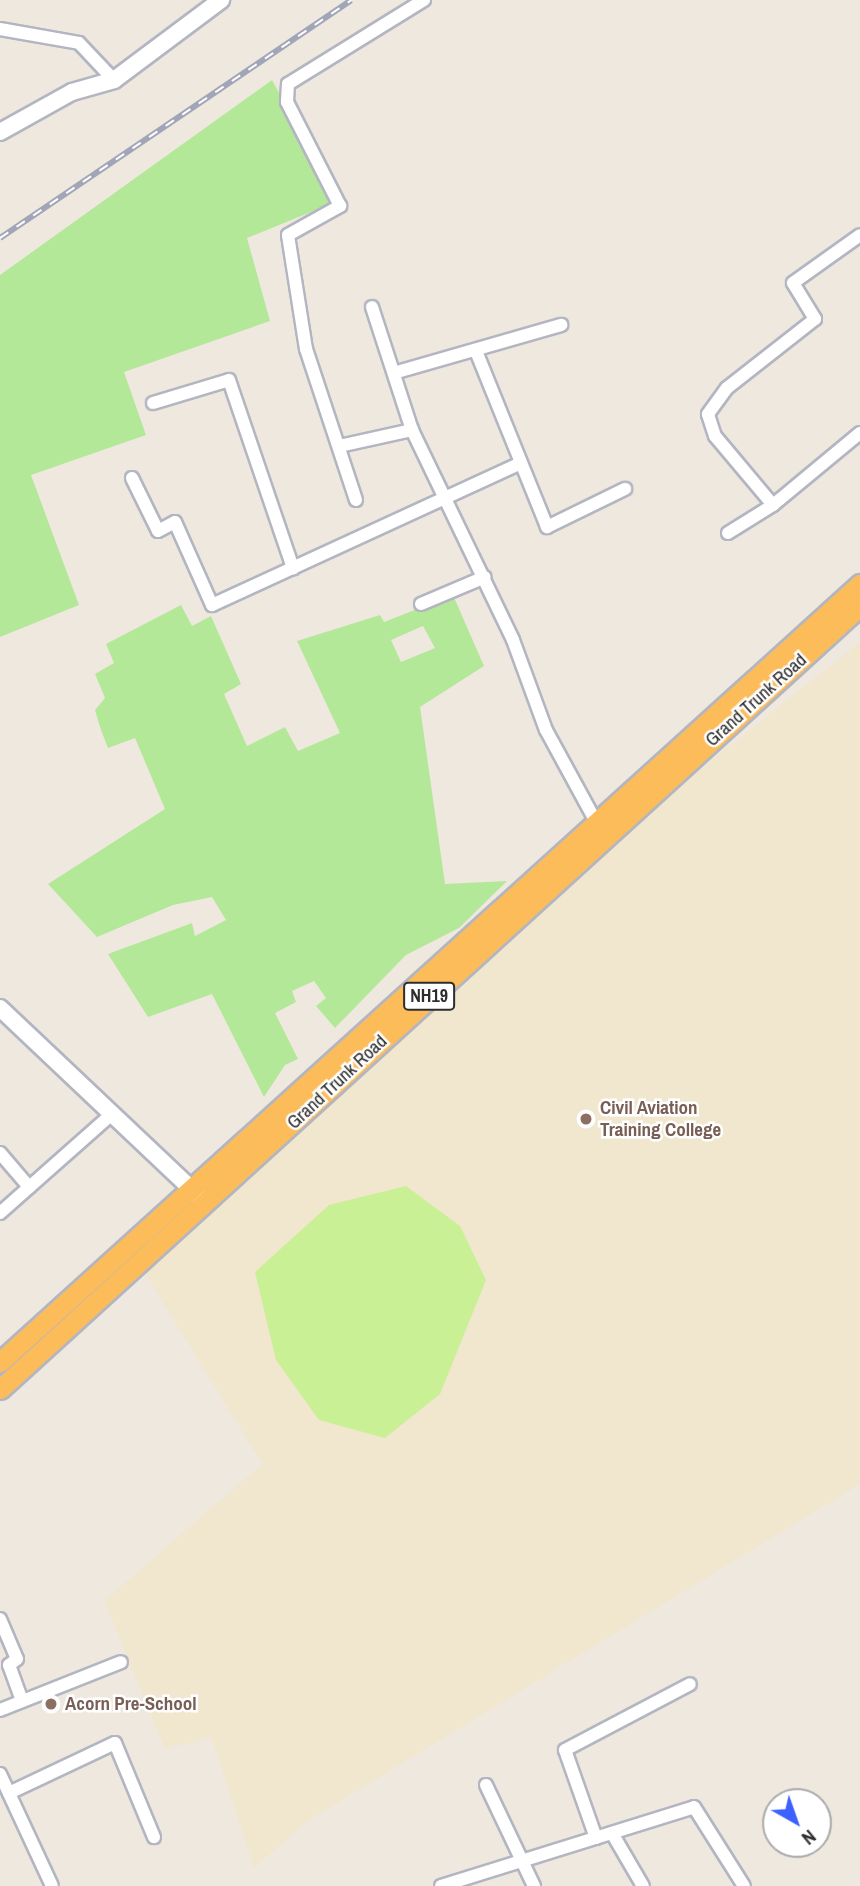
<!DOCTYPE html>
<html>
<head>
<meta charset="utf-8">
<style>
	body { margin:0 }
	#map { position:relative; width:860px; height:1886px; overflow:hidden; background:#efe8df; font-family:"Archivo Narrow",sans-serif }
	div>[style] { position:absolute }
	.education>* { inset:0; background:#f1e6ce }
	.green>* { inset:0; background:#b4e899 }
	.pitch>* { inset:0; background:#c9f095 }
	.roads { filter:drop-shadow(2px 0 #b3b6c1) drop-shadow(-2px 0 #b3b6c1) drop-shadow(0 2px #b3b6c1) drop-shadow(0 -2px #b3b6c1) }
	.minor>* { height:12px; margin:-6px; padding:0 6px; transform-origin:6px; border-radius:6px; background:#fff }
	.secondary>* { height:16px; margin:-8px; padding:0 8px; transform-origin:8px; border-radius:8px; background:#fff }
	.trunk>* { height:19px; margin:-9.5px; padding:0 9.5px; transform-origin:9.5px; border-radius:9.5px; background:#fcbc5a }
	.rail>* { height:6px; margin-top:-3px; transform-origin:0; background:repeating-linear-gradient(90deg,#fff 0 10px,#a1a5b8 0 20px); box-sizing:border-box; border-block:2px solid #a1a5b8 }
	.dots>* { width:19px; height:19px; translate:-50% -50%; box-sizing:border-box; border:4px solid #fff; border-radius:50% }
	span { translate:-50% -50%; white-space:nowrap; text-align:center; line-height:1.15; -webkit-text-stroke:5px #fff; paint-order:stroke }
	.shield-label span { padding:2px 5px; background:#fff; border:2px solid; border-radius:5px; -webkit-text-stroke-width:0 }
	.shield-label { font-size:18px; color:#2d2d2d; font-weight:700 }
	.street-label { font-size:19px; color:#2d2d2d }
	.education-label { font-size:19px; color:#785e54; font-weight:700 }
	.left { translate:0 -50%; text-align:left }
	.north { position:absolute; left:762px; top:1788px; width:70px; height:70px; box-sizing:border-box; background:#fff; border:2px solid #ababab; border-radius:50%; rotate:140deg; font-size:19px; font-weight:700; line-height:28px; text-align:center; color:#2d2d2d }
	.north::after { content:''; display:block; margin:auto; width:24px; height:32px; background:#3d60ff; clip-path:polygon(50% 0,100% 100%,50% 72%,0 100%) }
</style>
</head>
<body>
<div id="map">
	<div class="education">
		<div style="clip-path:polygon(860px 642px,860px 1484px,306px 1822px,254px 1868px,211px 1737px,165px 1749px,104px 1601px,262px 1464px,145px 1273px,639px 818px)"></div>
	</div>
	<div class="green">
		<div style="clip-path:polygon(272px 80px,338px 201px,247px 238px,270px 321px,124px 372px,146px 435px,31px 475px,79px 605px,0 637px,0 275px)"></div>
		<div style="clip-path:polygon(evenodd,453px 595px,484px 666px,420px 707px,445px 884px,507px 881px,459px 928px,406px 955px,335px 1028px,316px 1006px,326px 998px,314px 981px,292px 991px,296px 1002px,275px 1013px,298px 1059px,285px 1065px,264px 1097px,212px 994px,148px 1017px,108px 954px,192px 923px,195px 936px,226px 920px,212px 897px,173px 905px,97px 937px,48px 884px,165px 809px,135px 738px,108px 748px,101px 730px,95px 710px,105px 698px,95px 674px,114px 663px,106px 644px,181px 605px,192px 626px,211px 616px,241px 684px,224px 694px,247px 746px,285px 727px,298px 751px,340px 733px,297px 641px,380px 615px,384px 622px,453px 595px,423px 626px,435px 648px,401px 662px,391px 640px,423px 626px)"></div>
	</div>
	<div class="pitch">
		<div style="clip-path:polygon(406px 1186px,460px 1226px,486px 1280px,440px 1394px,385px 1438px,319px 1420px,276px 1360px,255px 1272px,329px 1205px)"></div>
	</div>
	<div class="roads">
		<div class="minor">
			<div style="left:0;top:29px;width:80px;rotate:10deg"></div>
			<div style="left:79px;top:43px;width:51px;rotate:46.6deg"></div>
			<div style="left:372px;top:307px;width:129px;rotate:72deg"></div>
			<div style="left:412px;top:430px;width:233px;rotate:64.3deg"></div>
			<div style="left:513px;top:640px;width:96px;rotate:69.9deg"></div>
			<div style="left:546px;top:730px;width:102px;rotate:61.4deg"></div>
			<div style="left:476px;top:351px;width:190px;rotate:68deg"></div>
			<div style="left:547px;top:527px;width:87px;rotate:-26deg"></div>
			<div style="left:397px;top:372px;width:171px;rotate:-16deg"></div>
			<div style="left:153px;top:403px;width:79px;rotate:-16.8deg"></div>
			<div style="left:229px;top:380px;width:199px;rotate:71.2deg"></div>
			<div style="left:339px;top:446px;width:75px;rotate:-12.4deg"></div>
			<div style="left:132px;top:478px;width:59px;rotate:63.9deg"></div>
			<div style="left:158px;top:531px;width:19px;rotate:-28deg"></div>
			<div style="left:175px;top:522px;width:91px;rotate:66deg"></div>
			<div style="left:212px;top:605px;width:340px;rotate:-24.7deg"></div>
			<div style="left:356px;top:500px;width:159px;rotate:-108.3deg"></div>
			<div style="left:306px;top:349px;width:115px;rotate:-99deg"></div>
			<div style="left:288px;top:235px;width:60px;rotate:-29.1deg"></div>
			<div style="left:340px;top:206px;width:117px;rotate:-117deg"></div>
			<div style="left:287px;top:102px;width:18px;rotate:-87deg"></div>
			<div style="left:288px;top:84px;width:160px;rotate:-31.7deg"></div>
			<div style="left:773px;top:505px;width:90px;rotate:-130deg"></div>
			<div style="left:715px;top:436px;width:23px;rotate:-108deg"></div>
			<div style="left:708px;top:414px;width:32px;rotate:-54deg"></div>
			<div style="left:727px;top:388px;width:112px;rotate:-38.1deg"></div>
			<div style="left:815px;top:319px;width:42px;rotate:-121.4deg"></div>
			<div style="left:793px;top:283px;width:82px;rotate:-35.6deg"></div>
			<div style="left:728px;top:533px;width:53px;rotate:-31.9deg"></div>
			<div style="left:773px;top:505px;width:113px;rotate:-39.6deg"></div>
			<div style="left:421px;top:604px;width:69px;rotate:-22.9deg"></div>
			<div style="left:0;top:1153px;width:45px;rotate:49.5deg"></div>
			<div style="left:0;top:1213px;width:149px;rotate:-41.5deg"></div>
			<div style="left:0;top:1619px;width:43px;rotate:67deg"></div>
			<div style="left:17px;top:1659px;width:10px;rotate:143deg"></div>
			<div style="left:9px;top:1665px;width:37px;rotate:70deg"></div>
			<div style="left:0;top:1710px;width:130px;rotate:-21.6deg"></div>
			<div style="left:0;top:1774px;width:123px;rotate:65.1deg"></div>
			<div style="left:486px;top:1785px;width:112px;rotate:64.6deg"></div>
			<div style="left:9px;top:1793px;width:117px;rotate:-25.3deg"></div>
			<div style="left:115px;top:1743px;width:102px;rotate:67.5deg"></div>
			<div style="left:612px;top:1833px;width:61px;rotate:59.7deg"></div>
			<div style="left:596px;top:1838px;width:93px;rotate:-109.4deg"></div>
			<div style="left:565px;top:1750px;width:141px;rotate:-27.8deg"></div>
			<div style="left:441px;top:1886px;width:265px;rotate:-17.3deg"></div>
			<div style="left:694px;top:1807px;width:93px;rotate:57.7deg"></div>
		</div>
		<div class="secondary">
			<div style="left:0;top:132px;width:82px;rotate:-29.1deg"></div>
			<div style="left:72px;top:92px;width:44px;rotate:-15.9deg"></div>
			<div style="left:114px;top:80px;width:134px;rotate:-36.8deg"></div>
			<div style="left:0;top:1008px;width:272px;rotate:43.4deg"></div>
		</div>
		<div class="trunk">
			<div style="left:0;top:1362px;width:1160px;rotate:-42.13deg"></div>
			<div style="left:0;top:1389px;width:1163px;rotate:-42.32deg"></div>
		</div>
	</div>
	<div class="rail">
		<div style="left:0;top:238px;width:424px;rotate:-34.1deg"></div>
	</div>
	<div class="dots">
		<div style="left:586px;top:1119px;background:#8d6e63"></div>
		<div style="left:51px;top:1704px;background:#8d6e63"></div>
	</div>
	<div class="shield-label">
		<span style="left:429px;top:996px">NH19</span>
	</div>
	<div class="street-label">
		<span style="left:756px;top:700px;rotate:-42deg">Grand Trunk Road</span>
		<span style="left:337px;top:1082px;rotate:-43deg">Grand Trunk Road</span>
	</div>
	<div class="education-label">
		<span class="left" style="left:600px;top:1119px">Civil Aviation<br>Training College</span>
		<span class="left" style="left:65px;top:1704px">Acorn Pre-School</span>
	</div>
	<div class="north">N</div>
</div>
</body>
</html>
